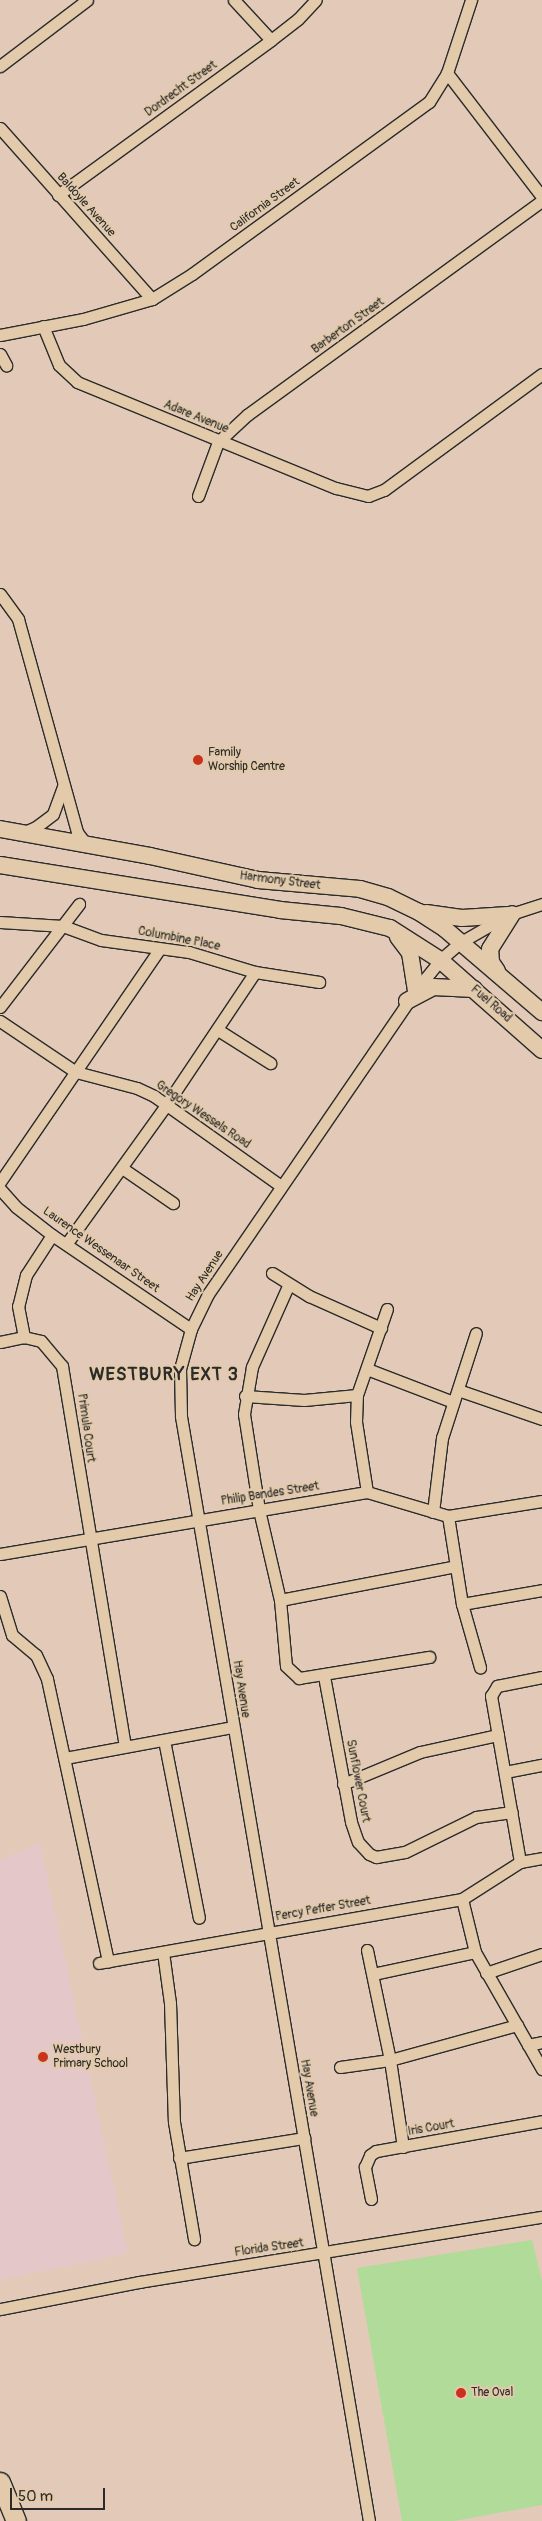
<!DOCTYPE html>
<html>
<head>
<meta charset="utf-8">
<style>
	body { margin:0 }
	#map { position:relative; width:542px; height:2521px; overflow:hidden; background:#e3c9b8; font-family:Pangolin,sans-serif }
	div>[style] { position:absolute }
	.built>* { inset:0; background:#e4c7c8 }
	.green>* { inset:0; background:#b0db99 }
	.roads { filter:drop-shadow(1px 0 #2b2b2b) drop-shadow(-1px 0 #2b2b2b) drop-shadow(0 1px #2b2b2b) drop-shadow(0 -1px #2b2b2b) }
	.minor>* { height:11px; margin:-5.5px; padding:0 5.5px; transform-origin:5.5px; border-radius:5.5px; background:#e2caab }
	.secondary>* { height:16px; margin:-8px; padding:0 8px; transform-origin:8px; border-radius:8px; background:#e2caab }
	.primary>* { height:19px; margin:-9.5px; padding:0 9.5px; transform-origin:9.5px; border-radius:9.5px; background:#e2caab }
	.dots>* { width:14px; height:14px; translate:-50% -50%; box-sizing:border-box; border:2px solid #e2caab; border-radius:50% }
	span { translate:-50% -50%; white-space:nowrap; text-align:center; line-height:1.15; -webkit-text-stroke:4px #e2caab; paint-order:stroke }
	.street-label { font-size:12px; color:#2b2b2b }
	.poi-label { font-size:12px; color:#2b2b2b }
	.left { translate:0 -50%; text-align:left }
	.district-label { font-size:18px; color:#2b2b2b; font-weight:700; letter-spacing:1px }
	.scale { position:absolute; left:10px; top:2488px; width:95px; height:22px; box-sizing:border-box; border:2px solid #2b2b2b; border-top:0; padding-left:6px; font-size:15px; line-height:18px; white-space:nowrap; color:#2b2b2b; -webkit-text-stroke:4px #e2caab; paint-order:stroke }
</style>
</head>
<body>
<div id="map">
	<div class="built">
		<div style="clip-path:polygon(40px 1843px,128px 2253px,0 2280px,0 1860px)"></div>
	</div>
	<div class="green">
		<div style="clip-path:polygon(532px 2240px,542px 2281px,542px 2505px,454px 2521px,402px 2521px,357px 2268px)"></div>
	</div>
	<div class="roads">
		<div class="minor">
			<div style="left:234px;top:0;width:54px;rotate:47.2deg"></div>
			<div style="left:0;top:66px;width:109px;rotate:-37.2deg"></div>
			<div style="left:447px;top:73px;width:156px;rotate:52.5deg"></div>
			<div style="left:0;top:128px;width:229px;rotate:48.4deg"></div>
			<div style="left:58px;top:195px;width:263px;rotate:-36deg"></div>
			<div style="left:271px;top:40px;width:34px;rotate:-38deg"></div>
			<div style="left:298px;top:19px;width:26px;rotate:-47deg"></div>
			<div style="left:43px;top:326px;width:42px;rotate:67.7deg"></div>
			<div style="left:59px;top:365px;width:25px;rotate:43deg"></div>
			<div style="left:77px;top:382px;width:280px;rotate:22.3deg"></div>
			<div style="left:336px;top:488px;width:33px;rotate:14deg"></div>
			<div style="left:368px;top:496px;width:17px;rotate:-21deg"></div>
			<div style="left:384px;top:490px;width:196px;rotate:-36.3deg"></div>
			<div style="left:0;top:335px;width:85px;rotate:-10.9deg"></div>
			<div style="left:83px;top:319px;width:72px;rotate:-16.2deg"></div>
			<div style="left:152px;top:299px;width:47px;rotate:-32deg"></div>
			<div style="left:192px;top:274px;width:293px;rotate:-36deg"></div>
			<div style="left:429px;top:102px;width:34px;rotate:-58deg"></div>
			<div style="left:447px;top:73px;width:77px;rotate:-71.8deg"></div>
			<div style="left:0;top:354px;width:13px;rotate:61deg"></div>
			<div style="left:198px;top:496px;width:58px;rotate:-69.7deg"></div>
			<div style="left:218px;top:442px;width:40px;rotate:-43deg"></div>
			<div style="left:247px;top:415px;width:364px;rotate:-36deg"></div>
			<div style="left:0;top:594px;width:31px;rotate:54deg"></div>
			<div style="left:18px;top:619px;width:221px;rotate:74.5deg"></div>
			<div style="left:77px;top:832px;width:15px;rotate:53deg"></div>
			<div style="left:22px;top:833px;width:15px;rotate:-23deg"></div>
			<div style="left:36px;top:827px;width:21px;rotate:-37deg"></div>
			<div style="left:53px;top:814px;width:30px;rotate:-70deg"></div>
			<div style="left:0;top:922px;width:63px;rotate:3.6deg"></div>
			<div style="left:63px;top:926px;width:40px;rotate:20.2deg"></div>
			<div style="left:101px;top:940px;width:89px;rotate:7.8deg"></div>
			<div style="left:189px;top:952px;width:69px;rotate:16.9deg"></div>
			<div style="left:255px;top:972px;width:65px;rotate:8.9deg"></div>
			<div style="left:0;top:1007px;width:130px;rotate:-52.5deg"></div>
			<div style="left:0;top:1021px;width:92px;rotate:33.9deg"></div>
			<div style="left:76px;top:1072px;width:63px;rotate:14.7deg"></div>
			<div style="left:137px;top:1088px;width:19px;rotate:25deg"></div>
			<div style="left:154px;top:1096px;width:156px;rotate:35.3deg"></div>
			<div style="left:218px;top:1030px;width:62px;rotate:32.4deg"></div>
			<div style="left:122px;top:1168px;width:62px;rotate:34.5deg"></div>
			<div style="left:0;top:1182px;width:283px;rotate:-55.6deg"></div>
			<div style="left:0;top:1189px;width:24px;rotate:48deg"></div>
			<div style="left:16px;top:1207px;width:46px;rotate:37.9deg"></div>
			<div style="left:52px;top:1235px;width:168px;rotate:34.1deg"></div>
			<div style="left:52px;top:1235px;width:48px;rotate:123deg"></div>
			<div style="left:26px;top:1275px;width:32px;rotate:104deg"></div>
			<div style="left:18px;top:1306px;width:32px;rotate:79deg"></div>
			<div style="left:24px;top:1337px;width:17px;rotate:13deg"></div>
			<div style="left:41px;top:1341px;width:33px;rotate:50deg"></div>
			<div style="left:62px;top:1366px;width:384px;rotate:80.6deg"></div>
			<div style="left:67px;top:1243px;width:170px;rotate:-54.3deg"></div>
			<div style="left:166px;top:1105px;width:160px;rotate:-56.2deg"></div>
			<div style="left:272px;top:1273px;width:44px;rotate:31.9deg"></div>
			<div style="left:309px;top:1296px;width:79px;rotate:24deg"></div>
			<div style="left:288px;top:1286px;width:89px;rotate:114deg"></div>
			<div style="left:252px;top:1367px;width:48px;rotate:99.7deg"></div>
			<div style="left:244px;top:1414px;width:97px;rotate:81.1deg"></div>
			<div style="left:259px;top:1510px;width:92px;rotate:76.9deg"></div>
			<div style="left:280px;top:1600px;width:66px;rotate:84.8deg"></div>
			<div style="left:286px;top:1666px;width:18px;rotate:43deg"></div>
			<div style="left:299px;top:1678px;width:132px;rotate:-9.2deg"></div>
			<div style="left:0;top:1342px;width:25px;rotate:-12deg"></div>
			<div style="left:367px;top:1369px;width:92px;rotate:21deg"></div>
			<div style="left:458px;top:1390px;width:89px;rotate:19deg"></div>
			<div style="left:245px;top:1396px;width:59px;rotate:3.9deg"></div>
			<div style="left:304px;top:1400px;width:53px;rotate:-5.4deg"></div>
			<div style="left:367px;top:1492px;width:71px;rotate:-98.9deg"></div>
			<div style="left:356px;top:1422px;width:27px;rotate:-88deg"></div>
			<div style="left:357px;top:1395px;width:91px;rotate:-70.8deg"></div>
			<div style="left:433px;top:1512px;width:75px;rotate:-83.1deg"></div>
			<div style="left:442px;top:1438px;width:110px;rotate:-72.1deg"></div>
			<div style="left:448px;top:1516px;width:89px;rotate:81deg"></div>
			<div style="left:462px;top:1604px;width:66px;rotate:74.1deg"></div>
			<div style="left:0;top:1554px;width:372px;rotate:-9.6deg"></div>
			<div style="left:367px;top:1492px;width:84px;rotate:16.5deg"></div>
			<div style="left:448px;top:1516px;width:95px;rotate:-9.1deg"></div>
			<div style="left:0;top:1596px;width:41px;rotate:72.9deg"></div>
			<div style="left:12px;top:1635px;width:31px;rotate:40deg"></div>
			<div style="left:36px;top:1655px;width:26px;rotate:65deg"></div>
			<div style="left:47px;top:1679px;width:289px;rotate:77.8deg"></div>
			<div style="left:280px;top:1600px;width:179px;rotate:-10.9deg"></div>
			<div style="left:462px;top:1604px;width:81px;rotate:-9.9deg"></div>
			<div style="left:324px;top:1676px;width:148px;rotate:79.5deg"></div>
			<div style="left:351px;top:1822px;width:21px;rotate:71deg"></div>
			<div style="left:358px;top:1842px;width:16px;rotate:47deg"></div>
			<div style="left:369px;top:1854px;width:8px;rotate:23deg"></div>
			<div style="left:376px;top:1857px;width:29px;rotate:-10deg"></div>
			<div style="left:405px;top:1852px;width:79px;rotate:-26.2deg"></div>
			<div style="left:476px;top:1817px;width:36px;rotate:-8deg"></div>
			<div style="left:164px;top:1740px;width:181px;rotate:78.9deg"></div>
			<div style="left:65px;top:1758px;width:171px;rotate:-10.5deg"></div>
			<div style="left:505px;top:1772px;width:38px;rotate:-11deg"></div>
			<div style="left:343px;top:1784px;width:83px;rotate:-22.6deg"></div>
			<div style="left:420px;top:1752px;width:80px;rotate:-12.3deg"></div>
			<div style="left:520px;top:1862px;width:169px;rotate:-99.9deg"></div>
			<div style="left:491px;top:1696px;width:12px;rotate:-59deg"></div>
			<div style="left:497px;top:1686px;width:46px;rotate:-11.3deg"></div>
			<div style="left:462px;top:1899px;width:55px;rotate:76.2deg"></div>
			<div style="left:475px;top:1952px;width:135px;rotate:60.2deg"></div>
			<div style="left:367px;top:1950px;width:112px;rotate:78.2deg"></div>
			<div style="left:390px;top:2060px;width:88px;rotate:81.5deg"></div>
			<div style="left:163px;top:1952px;width:51px;rotate:82.2deg"></div>
			<div style="left:170px;top:2003px;width:119px;rotate:88.1deg"></div>
			<div style="left:174px;top:2122px;width:119px;rotate:80.3deg"></div>
			<div style="left:99px;top:1963px;width:369px;rotate:-10deg"></div>
			<div style="left:462px;top:1899px;width:69px;rotate:-32.5deg"></div>
			<div style="left:520px;top:1862px;width:22px;rotate:-10deg"></div>
			<div style="left:486px;top:1973px;width:59px;rotate:-18.7deg"></div>
			<div style="left:373px;top:1974px;width:104px;rotate:-12.2deg"></div>
			<div style="left:528px;top:2045px;width:14px;rotate:-12deg"></div>
			<div style="left:340px;top:2067px;width:50px;rotate:-8deg"></div>
			<div style="left:390px;top:2060px;width:132px;rotate:-15.4deg"></div>
			<div style="left:179px;top:2158px;width:127px;rotate:-9.1deg"></div>
			<div style="left:371px;top:2199px;width:33px;rotate:-101deg"></div>
			<div style="left:365px;top:2167px;width:13px;rotate:-67deg"></div>
			<div style="left:370px;top:2155px;width:7px;rotate:-34deg"></div>
			<div style="left:376px;top:2151px;width:169px;rotate:-10.2deg"></div>
			<div style="left:0;top:2309px;width:142px;rotate:-11deg"></div>
			<div style="left:139px;top:2282px;width:408px;rotate:-9.2deg"></div>
			<div style="left:369px;top:2521px;width:1121px;rotate:-99.66deg"></div>
			<div style="left:181px;top:1416px;width:47px;rotate:-91.2deg"></div>
			<div style="left:180px;top:1369px;width:41px;rotate:-74.6deg"></div>
			<div style="left:191px;top:1329px;width:39px;rotate:-64deg"></div>
			<div style="left:208px;top:1294px;width:368px;rotate:-55.6deg"></div>
			<div style="left:416px;top:990px;width:38px;rotate:-51deg"></div>
			<div style="left:440px;top:960px;width:28px;rotate:-41deg"></div>
			<div style="left:461px;top:942px;width:54px;rotate:-29.9deg"></div>
			<div style="left:508px;top:915px;width:36px;rotate:-18deg"></div>
		</div>
		<div class="secondary">
			<div style="left:0;top:829px;width:152px;rotate:10.2deg"></div>
			<div style="left:150px;top:856px;width:111px;rotate:12.5deg"></div>
			<div style="left:258px;top:880px;width:102px;rotate:5deg"></div>
			<div style="left:360px;top:889px;width:29px;rotate:16deg"></div>
			<div style="left:388px;top:897px;width:34px;rotate:26deg"></div>
			<div style="left:419px;top:912px;width:31px;rotate:33deg"></div>
			<div style="left:445px;top:929px;width:128px;rotate:40.6deg"></div>
			<div style="left:0;top:865px;width:284px;rotate:9.1deg"></div>
			<div style="left:280px;top:910px;width:61px;rotate:5.6deg"></div>
			<div style="left:341px;top:916px;width:50px;rotate:13.8deg"></div>
			<div style="left:390px;top:928px;width:59px;rotate:32.6deg"></div>
			<div style="left:440px;top:960px;width:136px;rotate:41.4deg"></div>
			<div style="left:426px;top:913px;width:36px;rotate:8deg"></div>
			<div style="left:462px;top:918px;width:46px;rotate:-3.7deg"></div>
			<div style="left:398px;top:937px;width:20px;rotate:53deg"></div>
			<div style="left:410px;top:953px;width:37px;rotate:81deg"></div>
			<div style="left:497px;top:971px;width:11px;rotate:-124deg"></div>
			<div style="left:491px;top:962px;width:13px;rotate:-94deg"></div>
			<div style="left:490px;top:949px;width:41px;rotate:-57.8deg"></div>
			<div style="left:407px;top:1001px;width:30px;rotate:-28deg"></div>
			<div style="left:433px;top:987px;width:41px;rotate:2.8deg"></div>
		</div>
		<div class="primary">
			<div style="left:0;top:2482px;width:42px;rotate:67.7deg"></div>
		</div>
	</div>
	<div class="dots">
		<div style="left:198px;top:760px;background:#c8321e"></div>
		<div style="left:43px;top:2057px;background:#c8321e"></div>
		<div style="left:461px;top:2393px;background:#c8321e"></div>
	</div>
	<div class="street-label">
		<span style="left:181px;top:89px;rotate:-36deg">Dordrecht Street</span>
		<span style="left:86px;top:205px;rotate:48deg">Baldoyle Avenue</span>
		<span style="left:265px;top:205px;rotate:-36deg">California Street</span>
		<span style="left:348px;top:326px;rotate:-36deg">Barberton Street</span>
		<span style="left:196px;top:417px;rotate:22deg">Adare Avenue</span>
		<span style="left:280px;top:881px;rotate:7deg">Harmony Street</span>
		<span style="left:179px;top:939px;rotate:11deg">Columbine Place</span>
		<span style="left:491px;top:1004px;rotate:41deg">Fuel Road</span>
		<span style="left:203px;top:1115px;rotate:34deg">Gregory Wessels Road</span>
		<span style="left:101px;top:1250px;rotate:35deg">Laurence Wessenaar Street</span>
		<span style="left:205px;top:1276px;rotate:-57deg">Hay Avenue</span>
		<span style="left:86px;top:1428px;rotate:82deg">Primula Court</span>
		<span style="left:270px;top:1494px;rotate:-9deg">Philip Bandes Street</span>
		<span style="left:241px;top:1689px;rotate:81deg">Hay Avenue</span>
		<span style="left:358px;top:1781px;rotate:79deg">Sunflower Court</span>
		<span style="left:323px;top:1909px;rotate:-10deg">Percy Peffer Street</span>
		<span style="left:309px;top:2088px;rotate:80deg">Hay Avenue</span>
		<span style="left:431px;top:2128px;rotate:-10deg">Iris Court</span>
		<span style="left:269px;top:2248px;rotate:-8deg">Florida Street</span>
	</div>
	<div class="poi-label">
		<span class="left" style="left:208px;top:760px">Family<br>Worship Centre</span>
		<span class="left" style="left:53px;top:2057px">Westbury<br>Primary School</span>
		<span class="left" style="left:471px;top:2393px">The Oval</span>
	</div>
	<div class="district-label">
		<span style="left:164px;top:1375px">WESTBURY EXT 3</span>
	</div>
	<div class="scale">50 m</div>
</div>
</body>
</html>
